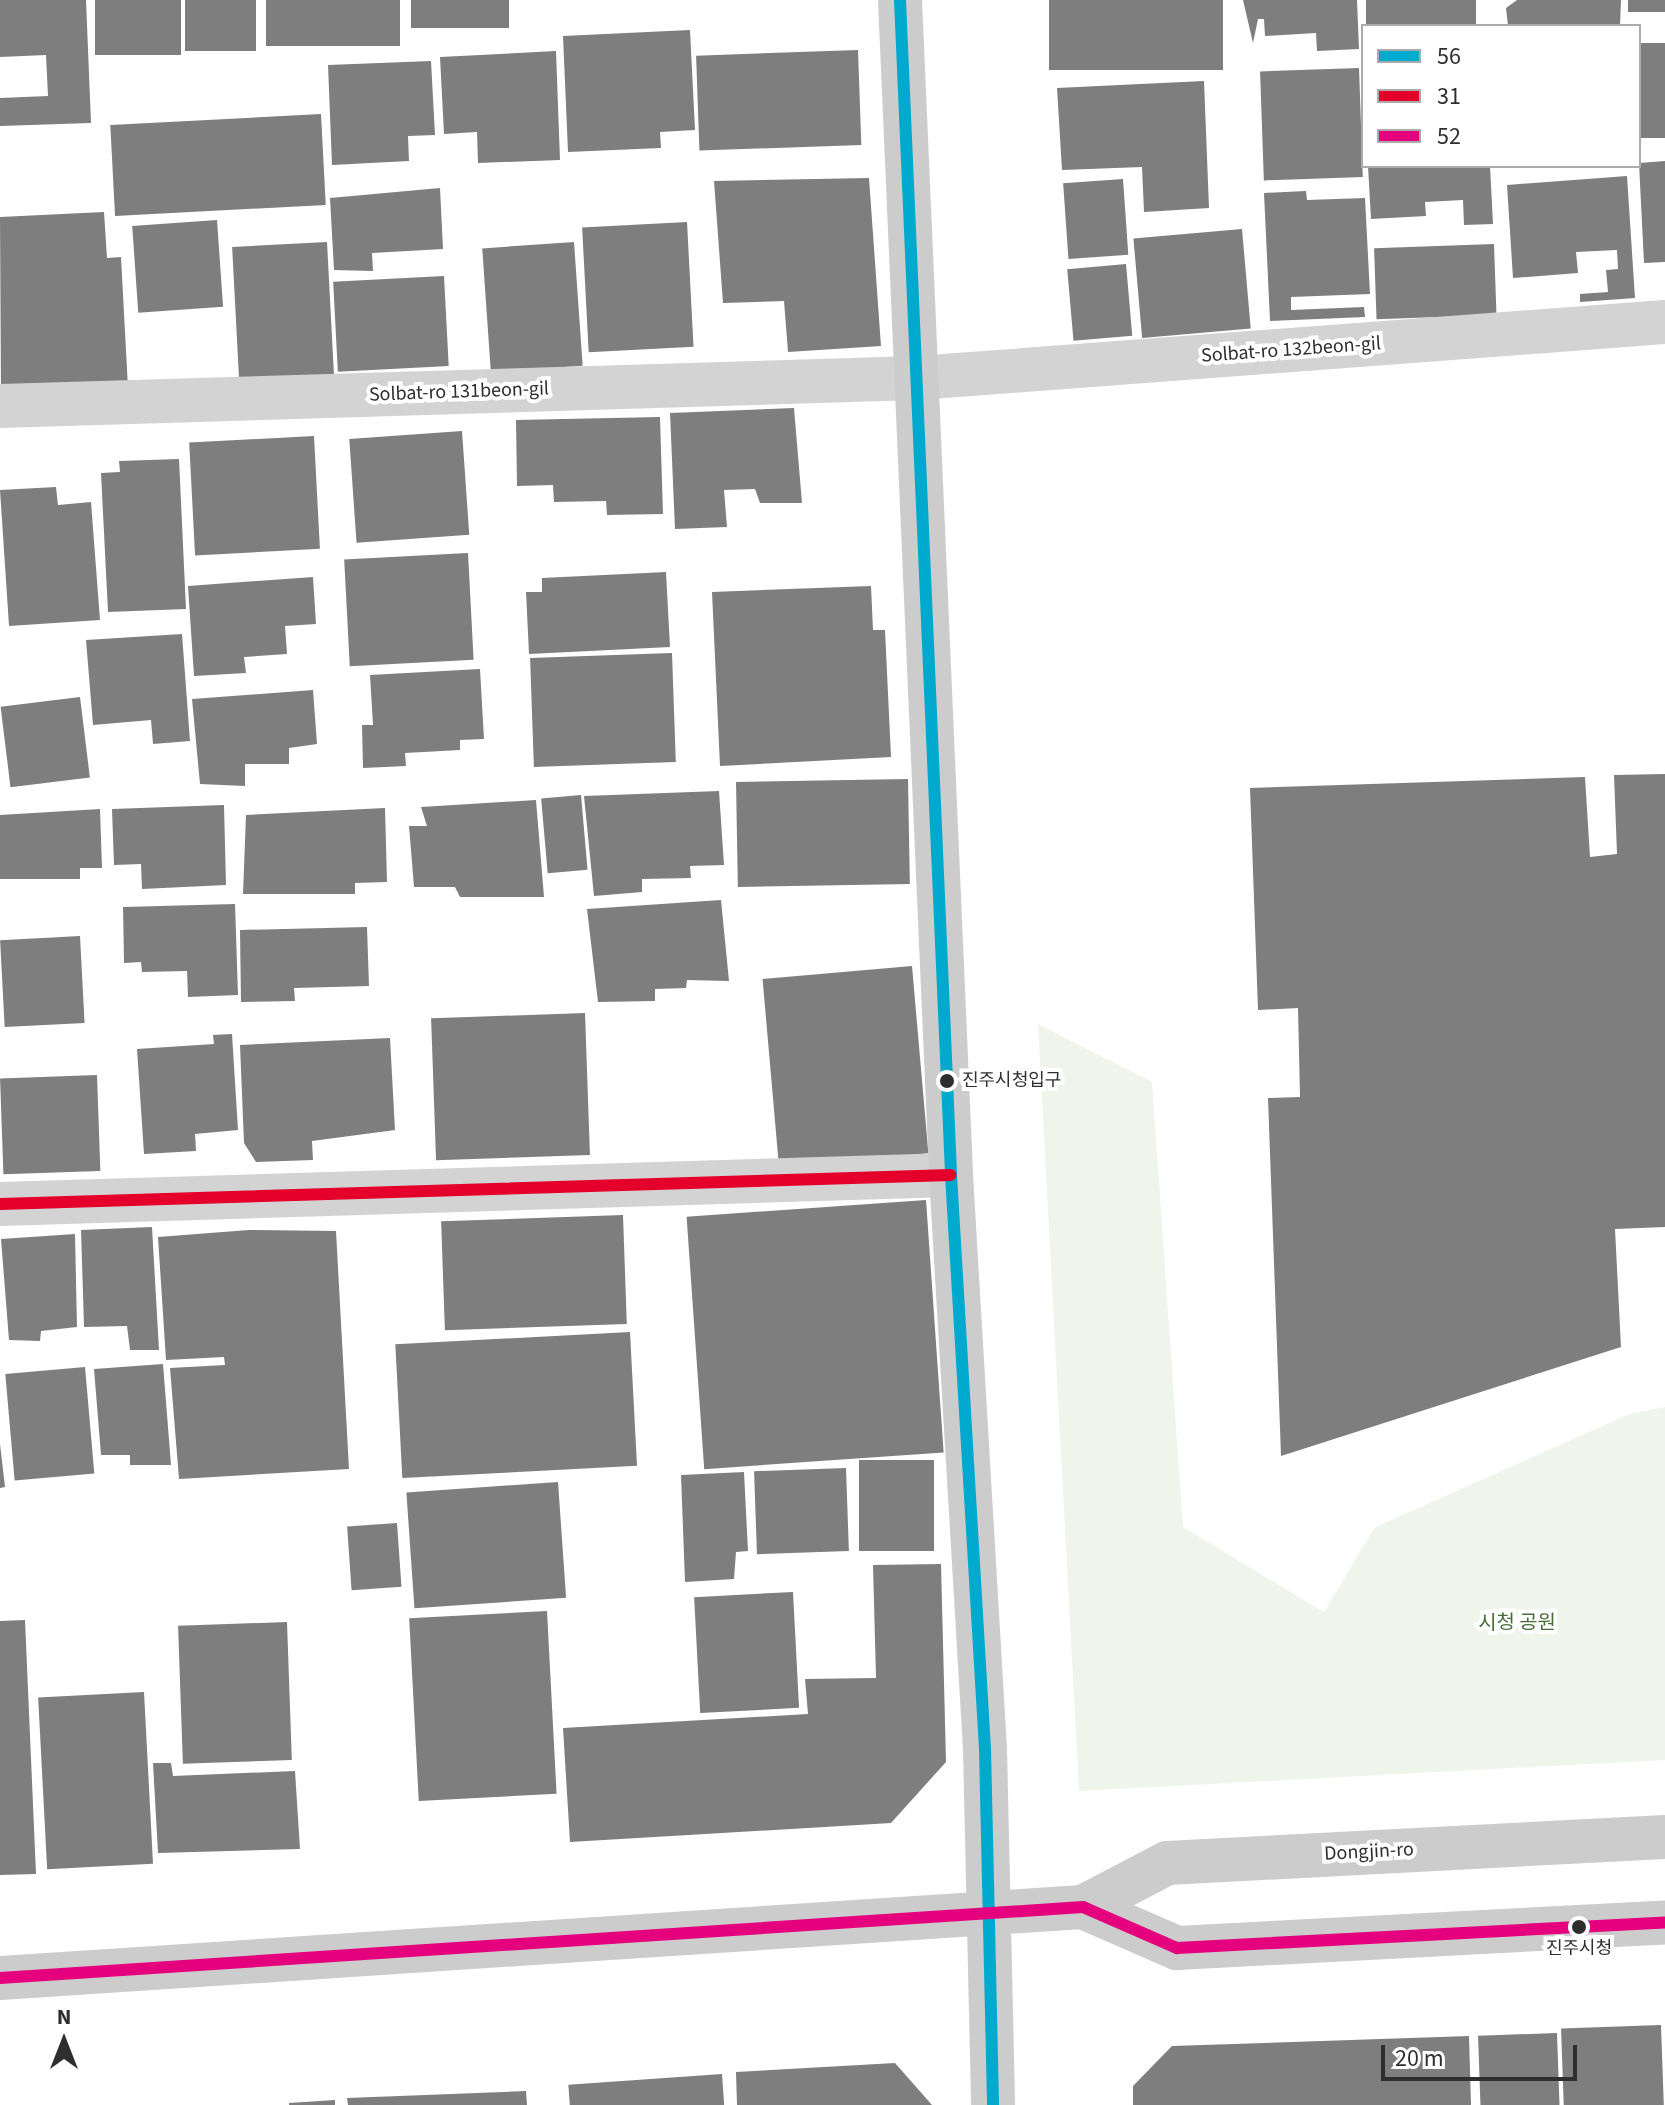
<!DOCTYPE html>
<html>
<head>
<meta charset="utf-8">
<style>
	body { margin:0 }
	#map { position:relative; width:1665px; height:2105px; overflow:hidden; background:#fff; font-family:"Source Sans 3","Noto Sans KR",sans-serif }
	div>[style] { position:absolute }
	.green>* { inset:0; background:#eff5eb }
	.building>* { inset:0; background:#7e7e7e; transform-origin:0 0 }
	.street>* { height:44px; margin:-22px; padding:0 22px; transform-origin:22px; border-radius:22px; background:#d3d3d3 }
	.secondary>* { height:44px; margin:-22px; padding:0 22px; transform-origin:22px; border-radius:22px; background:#ccc }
	.bus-1>* { height:12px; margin:-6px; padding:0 6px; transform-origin:6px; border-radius:6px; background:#00a9ce }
	.bus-2>* { height:12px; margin:-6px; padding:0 6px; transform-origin:6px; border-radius:6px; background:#e4002b }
	.bus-3>* { height:12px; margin:-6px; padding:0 6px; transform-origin:6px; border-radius:6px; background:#e5007d }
	.dots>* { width:22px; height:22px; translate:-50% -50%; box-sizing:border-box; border:4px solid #fff; border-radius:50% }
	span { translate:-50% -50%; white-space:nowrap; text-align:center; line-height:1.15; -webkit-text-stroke:8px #fff; paint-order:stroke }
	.bus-label { font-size:18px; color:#2e2e2e }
	.left { translate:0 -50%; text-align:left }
	.street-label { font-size:20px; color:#2e2e2e }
	.park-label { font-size:20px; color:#496d39 }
	.legend { position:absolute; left:1361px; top:24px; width:280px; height:144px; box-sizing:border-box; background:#fff; border:2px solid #ababab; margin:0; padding:10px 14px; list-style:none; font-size:24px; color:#2e2e2e }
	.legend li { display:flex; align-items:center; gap:16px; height:40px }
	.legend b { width:40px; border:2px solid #ababab }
	.north { position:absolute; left:24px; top:2001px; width:80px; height:80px; -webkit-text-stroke:6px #fff; paint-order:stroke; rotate:0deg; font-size:22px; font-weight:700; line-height:32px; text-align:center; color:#2e2e2e }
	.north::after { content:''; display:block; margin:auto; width:28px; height:36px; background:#2e2e2e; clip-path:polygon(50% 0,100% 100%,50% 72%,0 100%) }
	.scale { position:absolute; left:1381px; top:2045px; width:196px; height:36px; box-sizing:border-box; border:4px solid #2e2e2e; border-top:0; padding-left:10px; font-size:24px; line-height:28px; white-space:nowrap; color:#2e2e2e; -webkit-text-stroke:6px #fff; paint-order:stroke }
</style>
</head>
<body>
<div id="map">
	<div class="green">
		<div style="clip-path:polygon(1038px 1024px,1152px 1082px,1183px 1527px,1324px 1612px,1374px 1528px,1629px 1414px,1665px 1407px,1665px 1760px,1079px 1791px)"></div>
	</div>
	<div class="building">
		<div style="clip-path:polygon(0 0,86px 0,91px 123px,0 126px,0 98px,48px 96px,46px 55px,0 57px)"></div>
		<div style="left:95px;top:0;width:86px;height:55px"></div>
		<div style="left:185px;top:0;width:71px;height:51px"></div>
		<div style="left:266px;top:0;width:134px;height:46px"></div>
		<div style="left:411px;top:0;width:98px;height:28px"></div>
		<div style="left:1049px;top:0;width:174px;height:70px"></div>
		<div style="clip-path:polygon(1243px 0,1357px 0,1359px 49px,1317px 51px,1316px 33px,1265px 36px,1264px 19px,1258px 19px,1253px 43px)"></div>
		<div style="left:1366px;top:0;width:110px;height:26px"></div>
		<div style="clip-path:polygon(1517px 0,1621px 0,1620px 26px,1508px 26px,1506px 8px)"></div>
		<div style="left:1628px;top:0;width:37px;height:12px"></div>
		<div style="clip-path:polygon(690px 30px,695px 130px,660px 132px,661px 148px,568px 152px,563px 36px)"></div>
		<div style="left:1639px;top:43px;width:26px;height:95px"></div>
		<div style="left:858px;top:50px;width:95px;height:162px;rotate:88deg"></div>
		<div style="clip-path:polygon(556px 51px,560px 160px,478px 163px,477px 132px,444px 134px,440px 57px)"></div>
		<div style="clip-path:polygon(431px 61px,435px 135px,408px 136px,409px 161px,332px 165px,328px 65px)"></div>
		<div style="left:1359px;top:68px;width:109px;height:99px;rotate:88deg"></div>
		<div style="clip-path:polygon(1204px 81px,1209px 208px,1144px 212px,1142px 167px,1062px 170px,1057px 88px)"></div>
		<div style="left:321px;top:114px;width:91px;height:211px;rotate:87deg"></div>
		<div style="clip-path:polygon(1665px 161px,1665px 262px,1644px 263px,1639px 163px)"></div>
		<div style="clip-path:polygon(1368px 166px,1490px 166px,1493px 224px,1464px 225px,1463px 200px,1425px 202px,1426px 216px,1371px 219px)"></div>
		<div style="clip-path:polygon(1627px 176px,1635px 298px,1580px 302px,1580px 294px,1608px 292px,1606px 270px,1618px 269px,1617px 250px,1576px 252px,1578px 273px,1513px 278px,1507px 185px)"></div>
		<div style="clip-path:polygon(869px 178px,881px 346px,788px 352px,784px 301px,723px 303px,714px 181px)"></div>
		<div style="left:1123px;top:179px;width:76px;height:60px;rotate:86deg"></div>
		<div style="clip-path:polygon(440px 188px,443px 249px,372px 253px,373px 271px,334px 270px,330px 198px)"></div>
		<div style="clip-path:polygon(1306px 191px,1307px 200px,1365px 198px,1370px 294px,1291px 297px,1291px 310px,1364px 307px,1365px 317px,1270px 321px,1264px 193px)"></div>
		<div style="clip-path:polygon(104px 212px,107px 258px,121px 257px,128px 388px,1px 395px,0 217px)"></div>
		<div style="left:217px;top:220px;width:87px;height:85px;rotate:86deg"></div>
		<div style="left:687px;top:222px;width:125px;height:105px;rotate:87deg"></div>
		<div style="left:1242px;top:229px;width:100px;height:109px;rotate:85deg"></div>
		<div style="left:327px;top:242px;width:136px;height:95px;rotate:87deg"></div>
		<div style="left:574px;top:242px;width:124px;height:92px;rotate:86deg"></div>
		<div style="left:1494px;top:244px;width:71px;height:120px;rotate:88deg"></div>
		<div style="left:1126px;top:264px;width:72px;height:59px;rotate:85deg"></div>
		<div style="left:444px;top:276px;width:90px;height:111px;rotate:87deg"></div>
		<div style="clip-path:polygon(794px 408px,802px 503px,760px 503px,755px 489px,724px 490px,727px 527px,675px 529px,670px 413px)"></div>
		<div style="clip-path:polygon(660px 417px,663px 514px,607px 515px,606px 501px,554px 502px,553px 485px,517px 486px,516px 420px)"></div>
		<div style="left:462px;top:431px;width:104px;height:113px;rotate:86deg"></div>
		<div style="left:314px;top:436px;width:113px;height:125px;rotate:87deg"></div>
		<div style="clip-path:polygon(179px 459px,186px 609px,108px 612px,101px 473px,120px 472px,119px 461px)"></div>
		<div style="clip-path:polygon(56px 487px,58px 505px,91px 502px,100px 620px,9px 626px,0 490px)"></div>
		<div style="left:468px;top:553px;width:107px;height:124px;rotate:87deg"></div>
		<div style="clip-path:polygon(666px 572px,670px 647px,529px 654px,526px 592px,542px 592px,542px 578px)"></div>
		<div style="clip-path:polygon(313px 577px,316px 624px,285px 626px,287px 654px,244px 657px,246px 673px,194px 676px,188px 586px)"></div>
		<div style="clip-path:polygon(871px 586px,873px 630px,885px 630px,891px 757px,720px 766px,712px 592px)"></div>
		<div style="clip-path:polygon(182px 634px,190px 741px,153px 744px,151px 720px,93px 725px,86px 640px)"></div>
		<div style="left:672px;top:653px;width:109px;height:142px;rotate:88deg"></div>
		<div style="clip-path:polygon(480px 669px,484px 739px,460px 740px,460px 750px,405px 753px,406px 766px,363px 768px,362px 725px,373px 725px,370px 675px)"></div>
		<div style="clip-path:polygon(313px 690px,317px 744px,289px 748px,289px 764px,245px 764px,245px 786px,200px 784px,192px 699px)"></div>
		<div style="left:80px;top:697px;width:81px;height:80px;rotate:83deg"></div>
		<div style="clip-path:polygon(1665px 774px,1665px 1227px,1615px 1229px,1621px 1347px,1281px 1456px,1268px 1098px,1300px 1097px,1298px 1008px,1258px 1010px,1250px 788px,1585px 777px,1590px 857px,1617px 854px,1614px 775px)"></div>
		<div style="left:908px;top:779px;width:105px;height:172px;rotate:89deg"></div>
		<div style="clip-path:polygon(719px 791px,724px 865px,690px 866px,691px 878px,642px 879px,642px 892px,594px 896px,584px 796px)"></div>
		<div style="left:581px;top:795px;width:75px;height:40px;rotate:85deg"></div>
		<div style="clip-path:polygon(536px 800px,544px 897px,460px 897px,455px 887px,414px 887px,409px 826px,427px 826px,421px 807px)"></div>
		<div style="clip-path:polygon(224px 805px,226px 885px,142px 889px,141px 864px,114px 865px,112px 809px)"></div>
		<div style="clip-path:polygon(385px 808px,387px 882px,355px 883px,355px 894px,243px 894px,246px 815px)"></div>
		<div style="clip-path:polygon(100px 809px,102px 868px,80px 868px,80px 879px,0 879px,0 815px)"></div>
		<div style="clip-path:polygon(721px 900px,729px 981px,687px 980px,686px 988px,655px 989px,655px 1001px,598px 1002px,587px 909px)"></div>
		<div style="clip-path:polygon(235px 904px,238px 995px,188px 997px,187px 971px,142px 972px,141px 962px,124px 963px,123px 907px)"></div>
		<div style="clip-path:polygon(367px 927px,369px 986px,294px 988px,295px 1001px,241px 1002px,240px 930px)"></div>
		<div style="left:80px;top:936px;width:87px;height:80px;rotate:87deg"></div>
		<div style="left:912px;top:966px;width:188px;height:150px;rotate:85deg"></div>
		<div style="left:585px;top:1013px;width:142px;height:154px;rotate:88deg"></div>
		<div style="clip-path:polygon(232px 1034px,238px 1130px,195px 1134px,196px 1151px,144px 1154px,137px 1049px,214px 1044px,213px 1035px)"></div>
		<div style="clip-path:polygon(390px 1038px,395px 1130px,312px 1141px,313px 1160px,256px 1162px,244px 1143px,240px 1045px)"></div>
		<div style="left:97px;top:1075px;width:96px;height:97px;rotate:88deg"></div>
		<div style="left:926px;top:1200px;width:253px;height:240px;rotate:86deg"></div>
		<div style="left:623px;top:1215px;width:109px;height:182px;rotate:88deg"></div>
		<div style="clip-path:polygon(152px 1227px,159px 1350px,130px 1350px,127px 1326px,84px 1327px,81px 1230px)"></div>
		<div style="clip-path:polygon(249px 1230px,336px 1231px,349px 1469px,179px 1479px,170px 1368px,225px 1365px,224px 1357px,166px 1360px,158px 1237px)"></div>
		<div style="clip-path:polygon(75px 1234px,77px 1327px,41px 1331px,40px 1341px,9px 1340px,1px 1239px)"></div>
		<div style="left:630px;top:1332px;width:134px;height:235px;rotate:87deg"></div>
		<div style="clip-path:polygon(163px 1364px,171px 1465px,130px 1465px,130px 1455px,101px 1455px,94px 1369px)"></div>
		<div style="left:85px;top:1367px;width:107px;height:80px;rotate:85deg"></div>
		<div style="clip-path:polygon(0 1444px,5px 1487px,0 1488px)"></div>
		<div style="left:859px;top:1460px;width:75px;height:91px"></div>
		<div style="left:846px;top:1468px;width:83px;height:92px;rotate:88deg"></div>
		<div style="clip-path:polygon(744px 1472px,748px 1551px,736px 1552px,734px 1579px,685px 1582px,681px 1475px)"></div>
		<div style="left:558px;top:1482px;width:116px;height:152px;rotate:86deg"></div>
		<div style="left:397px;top:1523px;width:64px;height:50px;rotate:86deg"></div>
		<div style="clip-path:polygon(941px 1564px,946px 1762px,891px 1823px,570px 1842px,563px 1728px,808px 1714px,805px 1679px,876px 1678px,873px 1565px)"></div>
		<div style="left:793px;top:1592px;width:116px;height:99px;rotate:87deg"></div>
		<div style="left:547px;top:1611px;width:183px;height:138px;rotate:87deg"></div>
		<div style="clip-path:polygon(25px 1620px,36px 1874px,0 1875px,0 1621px)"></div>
		<div style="left:287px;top:1622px;width:138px;height:109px;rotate:88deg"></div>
		<div style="left:144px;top:1692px;width:172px;height:106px;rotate:87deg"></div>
		<div style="clip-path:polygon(153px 1763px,171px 1763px,173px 1776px,295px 1771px,300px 1849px,158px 1853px)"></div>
		<div style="left:1661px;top:2025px;width:80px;height:100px;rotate:88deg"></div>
		<div style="left:1557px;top:2033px;width:72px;height:79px;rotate:88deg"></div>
		<div style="clip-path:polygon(1469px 2036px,1471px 2105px,1133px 2105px,1133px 2086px,1172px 2046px)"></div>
		<div style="clip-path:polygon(895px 2063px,932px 2105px,737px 2105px,736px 2072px)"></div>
		<div style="left:722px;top:2074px;width:31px;height:154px;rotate:86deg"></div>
		<div style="clip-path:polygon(526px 2091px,527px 2105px,348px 2105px,347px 2098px)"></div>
		<div style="clip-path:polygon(335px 2100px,335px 2105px,289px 2105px,289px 2103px)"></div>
	</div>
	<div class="street">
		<div style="left:0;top:406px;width:917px;rotate:-1.75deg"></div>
		<div style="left:917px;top:378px;width:750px;rotate:-4.28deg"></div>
		<div style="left:0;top:1204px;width:951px;rotate:-1.75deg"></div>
	</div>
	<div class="secondary">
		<div style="left:900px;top:0;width:1176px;rotate:87.51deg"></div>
		<div style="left:951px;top:1175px;width:575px;rotate:86.61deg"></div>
		<div style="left:985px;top:1749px;width:356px;rotate:88.7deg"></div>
		<div style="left:1083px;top:1907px;width:95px;rotate:-27.6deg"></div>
		<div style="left:1167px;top:1863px;width:499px;rotate:-3deg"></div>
		<div style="left:0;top:1978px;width:1085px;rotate:-3.75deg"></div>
		<div style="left:1083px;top:1907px;width:103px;rotate:23.6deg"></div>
		<div style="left:1177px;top:1948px;width:489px;rotate:-3deg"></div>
	</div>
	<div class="bus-1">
		<div style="left:900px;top:0;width:1176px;rotate:87.51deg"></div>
		<div style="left:951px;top:1175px;width:575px;rotate:86.61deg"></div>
		<div style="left:985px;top:1749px;width:356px;rotate:88.7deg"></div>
	</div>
	<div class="bus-2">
		<div style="left:0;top:1204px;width:951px;rotate:-1.75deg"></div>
	</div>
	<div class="bus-3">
		<div style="left:0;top:1978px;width:1085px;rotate:-3.75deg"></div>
		<div style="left:1083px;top:1907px;width:103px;rotate:23.6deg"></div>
		<div style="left:1177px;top:1948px;width:489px;rotate:-3deg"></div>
	</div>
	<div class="dots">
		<div style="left:947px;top:1081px;background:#2e2e2e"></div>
		<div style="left:1579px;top:1927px;background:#2e2e2e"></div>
	</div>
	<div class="bus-label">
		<span class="left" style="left:962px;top:1081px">진주시청입구</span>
		<span style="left:1579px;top:1949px">진주시청</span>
	</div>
	<div class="street-label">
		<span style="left:1291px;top:350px;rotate:-4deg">Solbat-ro 132beon-gil</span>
		<span style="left:459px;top:392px;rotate:-2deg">Solbat-ro 131beon-gil</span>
		<span style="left:1369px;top:1852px;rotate:-3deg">Dongjin-ro</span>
	</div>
	<div class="park-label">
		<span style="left:1517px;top:1623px">시청 공원</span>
	</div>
	<ul class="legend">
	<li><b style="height:10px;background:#00a9ce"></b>56</li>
	<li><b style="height:10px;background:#e4002b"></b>31</li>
	<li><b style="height:10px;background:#e5007d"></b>52</li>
	</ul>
	<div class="north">N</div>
	<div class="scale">20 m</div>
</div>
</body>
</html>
